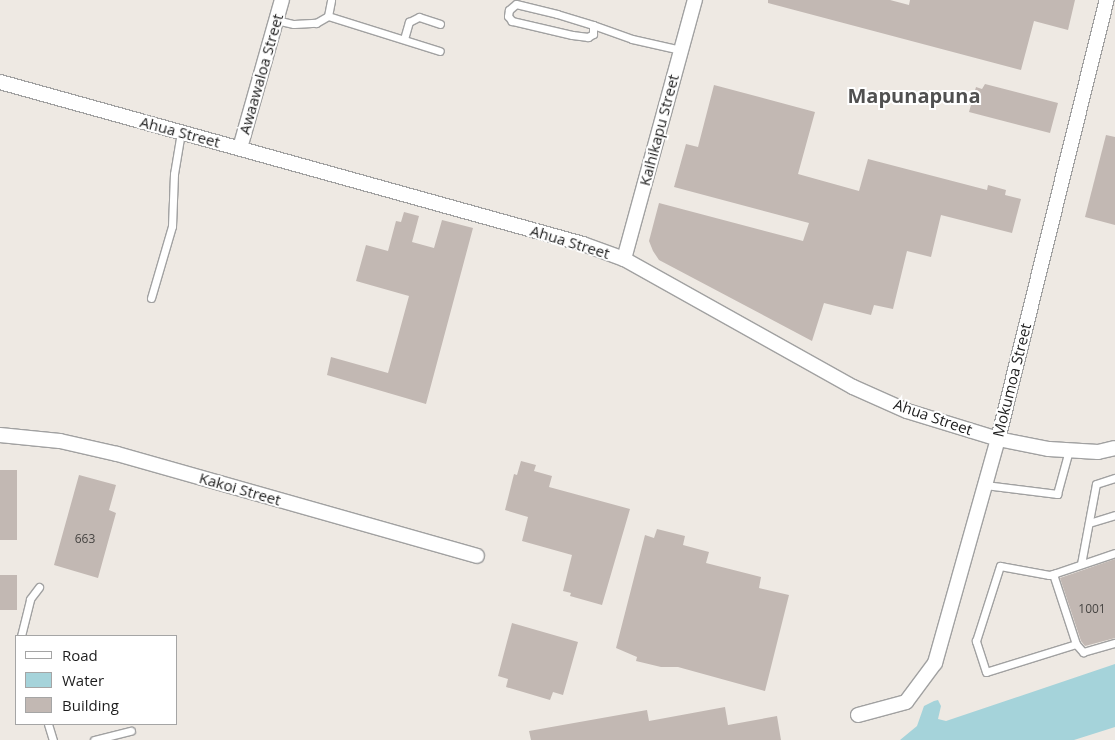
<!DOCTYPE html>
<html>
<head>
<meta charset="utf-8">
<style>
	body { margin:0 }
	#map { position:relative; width:1115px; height:740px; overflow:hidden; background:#eee9e3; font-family:"Open Sans",sans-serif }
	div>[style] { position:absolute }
	.water>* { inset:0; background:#a5d3da }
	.building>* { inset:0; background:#c2b8b3; transform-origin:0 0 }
	.roads { filter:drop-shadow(1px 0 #a1a1a1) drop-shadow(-1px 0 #a1a1a1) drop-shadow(0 1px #a1a1a1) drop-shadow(0 -1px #a1a1a1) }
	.service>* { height:7px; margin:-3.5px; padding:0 3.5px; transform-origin:3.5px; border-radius:3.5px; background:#fff }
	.minor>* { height:14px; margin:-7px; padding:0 7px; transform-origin:7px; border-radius:7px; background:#fff }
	span { translate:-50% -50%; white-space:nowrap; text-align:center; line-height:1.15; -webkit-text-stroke:4px #fff; paint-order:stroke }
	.number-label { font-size:12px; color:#464442 }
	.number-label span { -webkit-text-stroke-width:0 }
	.street-label { font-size:15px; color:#1d1d1d }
	.district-label { font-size:20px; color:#505050; font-weight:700 }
	.legend { position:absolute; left:15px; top:635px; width:162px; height:90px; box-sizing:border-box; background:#fff; border:1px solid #a5a5a5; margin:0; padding:6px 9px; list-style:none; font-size:15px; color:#1d1d1d }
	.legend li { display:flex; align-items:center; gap:10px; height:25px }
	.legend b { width:25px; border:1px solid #a5a5a5 }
</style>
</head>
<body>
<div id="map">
	<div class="water">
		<div style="clip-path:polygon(1115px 664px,1115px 727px,1074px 740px,900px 740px,917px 726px,924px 706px,934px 701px,938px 700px,941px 706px,938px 719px,946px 721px)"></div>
	</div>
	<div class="building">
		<div style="clip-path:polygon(768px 0,890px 0,909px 5px,910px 0,1075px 0,1068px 30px,1034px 21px,1021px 70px,768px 3px)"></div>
		<div style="clip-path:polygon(985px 84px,1058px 103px,1050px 133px,969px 112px,976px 87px,982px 89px)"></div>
		<div style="clip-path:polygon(714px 85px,815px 112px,798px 174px,859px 191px,868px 159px,987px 190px,988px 185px,1006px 190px,1005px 195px,1021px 199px,1012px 233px,941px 215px,931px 257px,907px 251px,893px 309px,874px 305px,871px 315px,824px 303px,812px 341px,659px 260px,653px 251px,649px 241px,659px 203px,803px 241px,809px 223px,674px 187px,686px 144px,698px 147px)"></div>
		<div style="clip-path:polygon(1106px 135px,1115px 137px,1115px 225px,1085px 217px)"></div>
		<div style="clip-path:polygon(404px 212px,419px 216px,412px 242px,434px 248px,442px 220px,473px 228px,426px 404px,327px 375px,331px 357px,388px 373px,409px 296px,356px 281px,366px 245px,388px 251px,396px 221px,401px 222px)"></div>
		<div style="clip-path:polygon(521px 461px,536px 465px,534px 471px,552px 476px,549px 487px,630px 509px,602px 605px,570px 596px,571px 593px,563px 591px,572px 555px,522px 541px,528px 517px,505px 510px,514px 474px,517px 475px)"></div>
		<div style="left:0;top:470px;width:17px;height:70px"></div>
		<div style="clip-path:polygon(79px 475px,116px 485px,109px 510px,116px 513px,98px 578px,54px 565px)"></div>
		<div style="clip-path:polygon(657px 529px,685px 536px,683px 545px,709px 552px,706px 563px,761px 577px,759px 588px,789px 595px,765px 691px,678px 667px,661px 667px,636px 661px,637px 657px,616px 648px,645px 535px,654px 538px)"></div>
		<div style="clip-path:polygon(1115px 559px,1115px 638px,1085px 646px,1081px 641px,1060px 578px)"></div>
		<div style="left:0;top:575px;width:17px;height:35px"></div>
		<div style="clip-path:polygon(512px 623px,578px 642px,563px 695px,553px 692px,550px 700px,506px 687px,508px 679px,498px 676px)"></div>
		<div style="clip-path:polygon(725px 707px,728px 725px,777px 716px,781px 740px,531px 740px,529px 731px,647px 710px,649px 721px)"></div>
	</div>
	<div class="roads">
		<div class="service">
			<div style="left:328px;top:16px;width:16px;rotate:-79deg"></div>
			<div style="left:276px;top:20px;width:18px;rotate:13deg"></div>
			<div style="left:294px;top:24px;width:22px;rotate:-3deg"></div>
			<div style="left:316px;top:23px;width:14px;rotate:-30deg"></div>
			<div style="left:328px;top:16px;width:117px;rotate:17.4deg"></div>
			<div style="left:593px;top:25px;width:9px;rotate:90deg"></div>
			<div style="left:593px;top:34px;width:6px;rotate:149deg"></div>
			<div style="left:588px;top:37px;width:16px;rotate:-173deg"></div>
			<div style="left:572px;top:35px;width:62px;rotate:-166.9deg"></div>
			<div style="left:512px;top:21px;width:6px;rotate:-129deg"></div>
			<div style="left:508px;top:16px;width:6px;rotate:-81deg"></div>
			<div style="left:509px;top:10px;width:9px;rotate:-41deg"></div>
			<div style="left:516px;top:4px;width:42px;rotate:13.7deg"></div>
			<div style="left:557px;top:14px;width:38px;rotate:17deg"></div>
			<div style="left:593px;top:25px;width:41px;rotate:19.7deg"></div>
			<div style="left:632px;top:39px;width:50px;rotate:12.7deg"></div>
			<div style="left:404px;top:39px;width:18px;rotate:-74deg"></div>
			<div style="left:409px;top:22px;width:11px;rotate:-27deg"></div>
			<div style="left:419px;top:17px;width:22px;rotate:18deg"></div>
			<div style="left:151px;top:298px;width:75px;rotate:-73.7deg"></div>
			<div style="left:172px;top:226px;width:52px;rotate:-87.8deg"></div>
			<div style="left:174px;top:174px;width:43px;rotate:-80.5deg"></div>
			<div style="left:985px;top:485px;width:73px;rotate:7.1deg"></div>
			<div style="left:1057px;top:494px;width:46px;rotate:-74.7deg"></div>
			<div style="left:1089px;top:523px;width:27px;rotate:-17deg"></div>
			<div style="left:1081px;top:564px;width:81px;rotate:-79.4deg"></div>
			<div style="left:1096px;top:484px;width:20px;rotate:-18deg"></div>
			<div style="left:1053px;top:574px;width:74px;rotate:71.8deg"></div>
			<div style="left:1076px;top:644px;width:94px;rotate:162.7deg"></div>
			<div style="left:986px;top:672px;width:33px;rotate:-108deg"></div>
			<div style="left:976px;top:641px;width:79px;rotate:-72.3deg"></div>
			<div style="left:1000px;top:566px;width:50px;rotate:10.4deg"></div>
			<div style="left:1049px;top:575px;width:7px;rotate:-16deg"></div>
			<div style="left:1056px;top:573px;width:62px;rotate:-18.7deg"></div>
			<div style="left:21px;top:636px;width:38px;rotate:-76deg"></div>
			<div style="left:30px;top:599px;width:15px;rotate:-53deg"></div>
			<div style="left:1076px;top:644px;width:11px;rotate:49deg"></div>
			<div style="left:1083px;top:652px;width:33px;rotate:-16deg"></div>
			<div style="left:48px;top:724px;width:17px;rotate:73deg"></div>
			<div style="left:94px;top:740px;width:38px;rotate:-14deg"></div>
		</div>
		<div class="minor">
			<div style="left:0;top:82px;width:605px;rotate:15.53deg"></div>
			<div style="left:583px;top:244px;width:44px;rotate:20.1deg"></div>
			<div style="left:624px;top:259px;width:262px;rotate:29.2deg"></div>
			<div style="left:853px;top:387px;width:59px;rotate:24deg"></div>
			<div style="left:907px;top:411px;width:95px;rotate:17.1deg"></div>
			<div style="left:998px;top:439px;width:52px;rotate:11.1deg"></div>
			<div style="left:1049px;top:449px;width:49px;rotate:3.5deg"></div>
			<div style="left:1098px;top:452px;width:17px;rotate:-13deg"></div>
			<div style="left:240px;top:148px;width:154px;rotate:-74.2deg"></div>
			<div style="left:624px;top:259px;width:269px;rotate:-74.7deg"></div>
			<div style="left:0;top:435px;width:60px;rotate:5.7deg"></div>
			<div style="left:60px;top:441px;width:58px;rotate:12.8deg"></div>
			<div style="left:117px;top:454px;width:374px;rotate:15.8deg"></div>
			<div style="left:858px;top:715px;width:50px;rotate:-15.2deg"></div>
			<div style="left:906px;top:702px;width:49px;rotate:-53.4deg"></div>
			<div style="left:935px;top:663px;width:233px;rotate:-74.3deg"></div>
			<div style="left:998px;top:439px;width:452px;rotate:-76.1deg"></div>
		</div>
	</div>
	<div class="number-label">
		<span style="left:85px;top:539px">663</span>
		<span style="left:1092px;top:609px">1001</span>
	</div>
	<div class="street-label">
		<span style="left:261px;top:74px;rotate:-74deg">Awaawaloa Street</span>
		<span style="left:659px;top:130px;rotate:-75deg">Kaihikapu Street</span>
		<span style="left:180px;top:132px;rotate:15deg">Ahua Street</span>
		<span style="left:570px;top:242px;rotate:17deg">Ahua Street</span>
		<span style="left:1012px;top:380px;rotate:-76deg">Mokumoa Street</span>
		<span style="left:933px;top:417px;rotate:19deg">Ahua Street</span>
		<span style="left:240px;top:489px;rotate:16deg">Kakoi Street</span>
	</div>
	<div class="district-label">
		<span style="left:914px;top:95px">Mapunapuna</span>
	</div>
	<ul class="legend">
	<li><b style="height:6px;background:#fff"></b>Road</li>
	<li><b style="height:14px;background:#a5d3da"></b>Water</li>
	<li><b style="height:14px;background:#c2b8b3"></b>Building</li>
	</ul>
</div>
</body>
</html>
